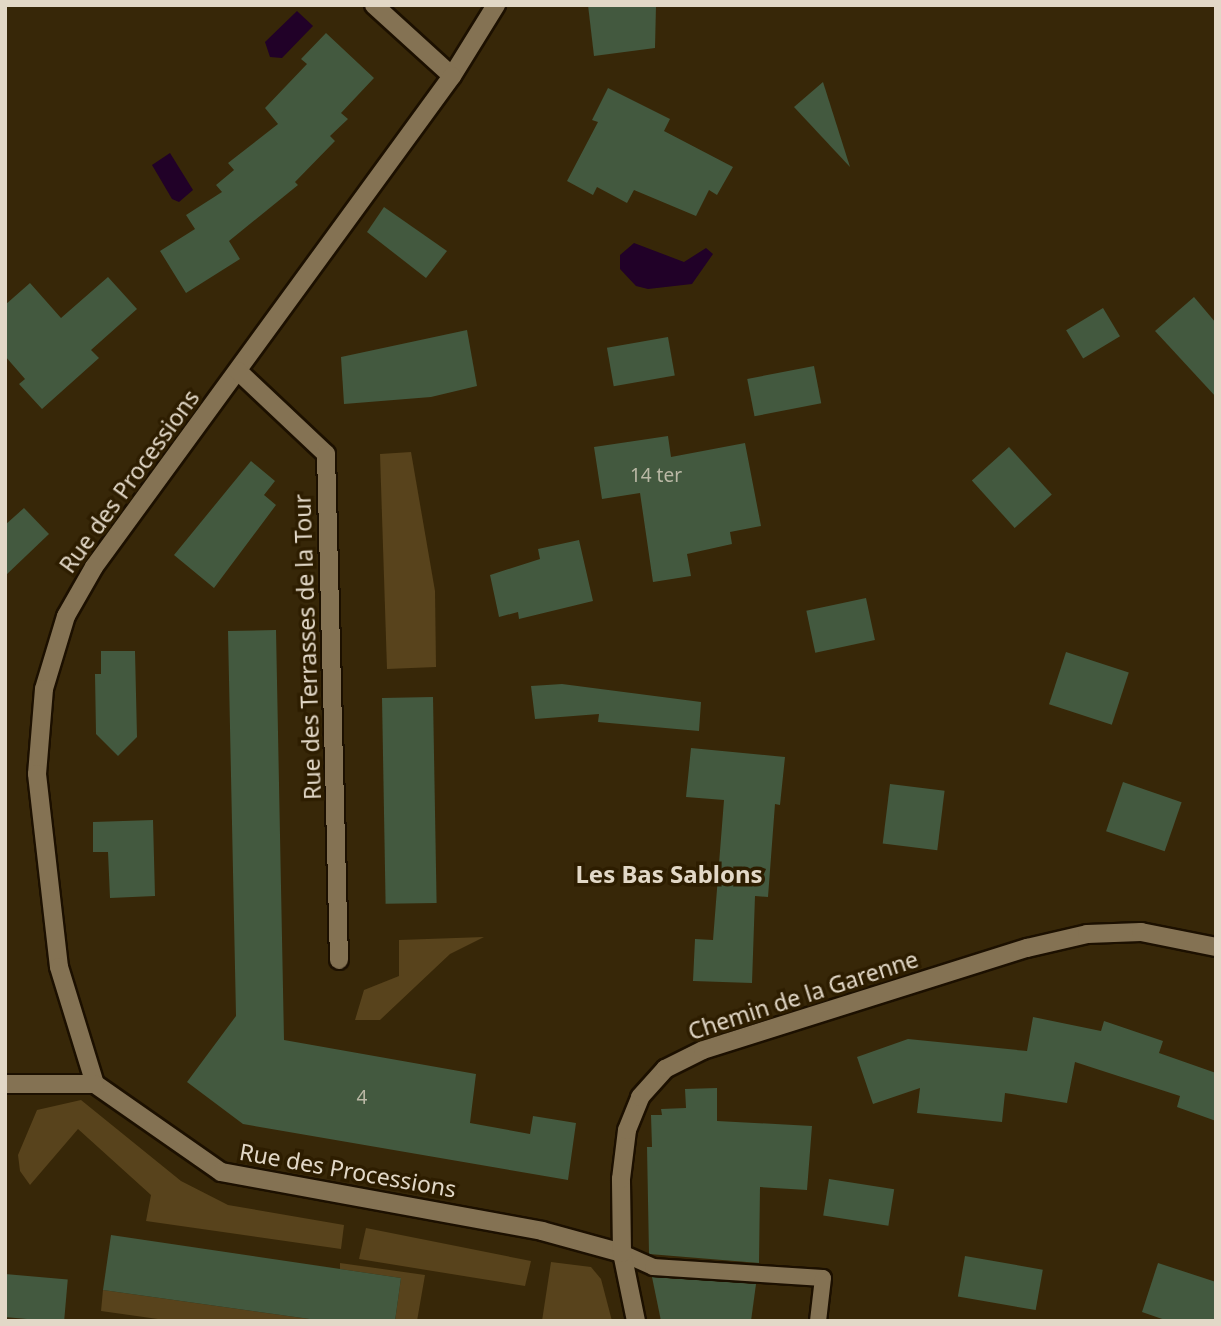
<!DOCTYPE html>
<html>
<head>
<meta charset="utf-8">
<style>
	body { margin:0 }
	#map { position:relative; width:1221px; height:1326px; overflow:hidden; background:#372708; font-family:"Noto Sans",sans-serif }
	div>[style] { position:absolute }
	.green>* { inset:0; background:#58431c }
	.water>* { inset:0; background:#210128 }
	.building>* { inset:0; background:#43593f; transform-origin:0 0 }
	.roads { filter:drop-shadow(2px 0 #1c1000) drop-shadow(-2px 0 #1c1000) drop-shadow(0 2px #1c1000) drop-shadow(0 -2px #1c1000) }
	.service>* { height:16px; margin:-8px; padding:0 8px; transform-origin:8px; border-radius:8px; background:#847253 }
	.minor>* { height:18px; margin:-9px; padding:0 9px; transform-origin:9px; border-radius:9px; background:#847253 }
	span { translate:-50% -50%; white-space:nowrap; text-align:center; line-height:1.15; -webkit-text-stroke:7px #2d1d00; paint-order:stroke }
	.number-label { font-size:19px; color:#bab8a5 }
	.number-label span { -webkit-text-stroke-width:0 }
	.street-label { font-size:23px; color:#e2d8c7 }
	.neighbourhood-label { font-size:24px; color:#e2d8c7; font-weight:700 }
	.frame { position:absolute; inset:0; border:7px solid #e2d8c7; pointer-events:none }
</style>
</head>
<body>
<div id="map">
	<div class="green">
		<div style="clip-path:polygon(411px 452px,435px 591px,436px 667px,387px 669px,380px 454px)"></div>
		<div style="clip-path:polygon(484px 937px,450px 954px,380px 1020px,355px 1020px,364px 990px,399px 976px,399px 940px)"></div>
		<div style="clip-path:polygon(81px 1100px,181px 1181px,228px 1205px,344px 1225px,341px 1249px,146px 1221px,151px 1195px,78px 1129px,30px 1185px,20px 1171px,18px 1155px,37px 1110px)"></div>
		<div style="clip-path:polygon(366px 1228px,531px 1261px,525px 1286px,359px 1259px)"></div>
		<div style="clip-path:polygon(551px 1262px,591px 1267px,601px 1279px,612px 1321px,542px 1321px)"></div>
		<div style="clip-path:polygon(340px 1263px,425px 1275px,417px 1321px,395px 1321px,401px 1278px,340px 1269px)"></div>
		<div style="clip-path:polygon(103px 1290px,324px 1321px,172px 1321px,101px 1311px)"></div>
	</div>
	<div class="water">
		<div style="clip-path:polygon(297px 11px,313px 26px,282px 58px,270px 57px,265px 42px)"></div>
		<div style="clip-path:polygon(170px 153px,193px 190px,179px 202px,172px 199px,152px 165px)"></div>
		<div style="clip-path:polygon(634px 243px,684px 262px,706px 248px,713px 254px,692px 284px,648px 289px,636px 286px,620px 269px,620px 255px)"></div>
	</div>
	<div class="building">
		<div style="clip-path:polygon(588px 5px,656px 5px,655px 48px,594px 56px)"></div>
		<div style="clip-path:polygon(326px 33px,374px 78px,341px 113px,348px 119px,330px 136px,335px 141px,295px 182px,298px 185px,229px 241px,240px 259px,186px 293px,160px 251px,195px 229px,186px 215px,222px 192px,216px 185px,234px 170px,228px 163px,278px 124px,265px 108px,307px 64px,301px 59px)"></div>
		<div style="clip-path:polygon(823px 82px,850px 167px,794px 107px)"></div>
		<div style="clip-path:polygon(608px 88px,670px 119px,664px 131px,733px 167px,717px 195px,709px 190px,696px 216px,634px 190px,627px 203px,597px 187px,593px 195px,567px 181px,598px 122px,592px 120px)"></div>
		<div style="clip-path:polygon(384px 207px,447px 251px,426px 278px,367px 232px)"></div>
		<div style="clip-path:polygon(108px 277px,137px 309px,91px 350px,99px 358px,42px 409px,19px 384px,25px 379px,5px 356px,5px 305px,30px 283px,61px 318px)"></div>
		<div style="clip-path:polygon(1194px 297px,1216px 323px,1216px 397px,1155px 331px)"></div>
		<div style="left:1103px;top:308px;width:33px;height:43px;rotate:59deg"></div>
		<div style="clip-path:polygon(467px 330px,477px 386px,431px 397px,344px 404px,341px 357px)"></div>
		<div style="left:668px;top:337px;width:39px;height:62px;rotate:80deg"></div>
		<div style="left:814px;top:366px;width:38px;height:68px;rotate:79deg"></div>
		<div style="clip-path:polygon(668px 436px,671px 457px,745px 443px,761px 526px,730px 532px,732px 544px,687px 554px,691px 576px,653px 582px,640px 493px,602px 499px,594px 447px)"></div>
		<div style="left:1009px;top:447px;width:64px;height:50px;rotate:48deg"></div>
		<div style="clip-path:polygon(251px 461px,275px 481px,264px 495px,276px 505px,214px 588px,174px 555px)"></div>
		<div style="clip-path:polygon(24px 508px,49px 534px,5px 576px,5px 525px)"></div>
		<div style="clip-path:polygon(579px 540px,593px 601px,519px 619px,518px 612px,499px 617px,490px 575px,540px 559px,538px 549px)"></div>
		<div style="left:866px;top:598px;width:43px;height:61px;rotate:78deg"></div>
		<div style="clip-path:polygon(276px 630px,284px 1040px,476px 1074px,470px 1123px,530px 1134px,533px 1116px,576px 1123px,568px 1180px,243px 1124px,187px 1082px,236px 1016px,228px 631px)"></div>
		<div style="clip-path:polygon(101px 651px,135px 651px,137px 737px,118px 756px,96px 734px,95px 674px,101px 674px)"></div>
		<div style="left:1066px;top:652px;width:66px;height:55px;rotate:18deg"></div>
		<div style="clip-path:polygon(562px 684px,701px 702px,699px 731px,598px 722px,599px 714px,535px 719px,531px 686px)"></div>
		<div style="left:433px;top:697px;width:206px;height:51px;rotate:89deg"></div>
		<div style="clip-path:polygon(691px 748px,785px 757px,780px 805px,775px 804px,768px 897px,755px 896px,752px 983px,693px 981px,695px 939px,713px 940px,724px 800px,686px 797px)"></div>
		<div style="left:1123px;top:782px;width:62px;height:52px;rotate:19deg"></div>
		<div style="left:890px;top:784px;width:55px;height:60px;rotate:7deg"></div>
		<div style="clip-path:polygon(153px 820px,155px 896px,110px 898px,108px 852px,93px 852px,93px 822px)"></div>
		<div style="clip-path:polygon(1033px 1017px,1101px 1031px,1104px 1021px,1163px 1041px,1159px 1053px,1216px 1073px,1216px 1121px,1177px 1107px,1180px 1096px,1075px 1062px,1067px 1103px,1005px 1093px,1002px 1122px,917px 1113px,920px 1088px,873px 1104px,857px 1057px,908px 1039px,1027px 1051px)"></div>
		<div style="clip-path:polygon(717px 1088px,717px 1121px,812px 1126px,807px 1190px,760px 1187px,759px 1263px,649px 1254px,647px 1147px,652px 1147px,651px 1115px,662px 1115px,661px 1109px,686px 1108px,685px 1089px)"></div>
		<div style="left:829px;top:1179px;width:66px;height:37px;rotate:9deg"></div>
		<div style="clip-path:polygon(111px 1235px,401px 1278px,395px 1321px,324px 1321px,103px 1290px)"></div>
		<div style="left:965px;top:1256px;width:79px;height:41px;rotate:10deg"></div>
		<div style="clip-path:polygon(1158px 1263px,1216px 1282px,1216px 1321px,1168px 1321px,1142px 1312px)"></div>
		<div style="left:5px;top:1274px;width:63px;height:43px;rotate:5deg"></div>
		<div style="clip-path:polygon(652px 1277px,756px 1284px,751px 1321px,661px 1321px)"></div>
	</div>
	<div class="roads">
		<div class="service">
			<div style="left:622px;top:1253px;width:34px;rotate:24deg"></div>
			<div style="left:653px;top:1267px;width:170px;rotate:3.7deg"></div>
			<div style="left:823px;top:1278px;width:43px;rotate:96.6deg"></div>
		</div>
		<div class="minor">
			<div style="left:374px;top:5px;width:105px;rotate:42.3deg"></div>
			<div style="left:496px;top:5px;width:84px;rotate:121.8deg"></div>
			<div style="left:452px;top:76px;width:608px;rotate:126.1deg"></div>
			<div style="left:94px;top:567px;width:56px;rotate:119.7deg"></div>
			<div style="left:66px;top:616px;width:76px;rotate:106.8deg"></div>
			<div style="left:44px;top:689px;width:85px;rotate:94.7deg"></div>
			<div style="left:37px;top:774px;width:194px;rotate:83.5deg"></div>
			<div style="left:59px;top:967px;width:122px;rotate:72.9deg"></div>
			<div style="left:95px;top:1084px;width:154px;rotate:34.9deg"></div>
			<div style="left:221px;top:1172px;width:326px;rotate:10.4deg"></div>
			<div style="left:542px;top:1231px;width:83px;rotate:15.4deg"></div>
			<div style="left:238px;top:371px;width:121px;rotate:43.3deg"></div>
			<div style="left:326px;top:454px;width:506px;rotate:88.53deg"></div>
			<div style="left:5px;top:1084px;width:90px"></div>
			<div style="left:636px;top:1321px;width:69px;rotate:-101.6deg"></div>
			<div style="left:622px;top:1253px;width:74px;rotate:-90.8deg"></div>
			<div style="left:621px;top:1179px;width:49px;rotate:-83deg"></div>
			<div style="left:627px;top:1130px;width:35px;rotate:-68deg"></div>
			<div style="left:640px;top:1097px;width:38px;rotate:-48deg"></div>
			<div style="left:665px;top:1069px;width:42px;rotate:-26.6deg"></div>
			<div style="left:703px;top:1050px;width:340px;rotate:-17.5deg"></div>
			<div style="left:1027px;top:948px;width:62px;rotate:-13.1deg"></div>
			<div style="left:1087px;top:934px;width:54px;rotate:-2.1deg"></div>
			<div style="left:1141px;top:932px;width:76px;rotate:11.3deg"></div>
		</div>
	</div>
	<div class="number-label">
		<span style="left:656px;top:476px">14 ter</span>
		<span style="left:362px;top:1098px">4</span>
	</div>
	<div class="street-label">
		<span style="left:129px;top:481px;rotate:-54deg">Rue des Processions</span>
		<span style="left:307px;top:647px;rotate:-92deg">Rue des Terrasses de la Tour</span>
		<span style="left:803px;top:995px;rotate:-18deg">Chemin de la Garenne</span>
		<span style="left:348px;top:1170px;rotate:10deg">Rue des Processions</span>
	</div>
	<div class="neighbourhood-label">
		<span style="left:669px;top:874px">Les Bas Sablons</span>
	</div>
	<div class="frame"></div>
</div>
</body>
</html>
